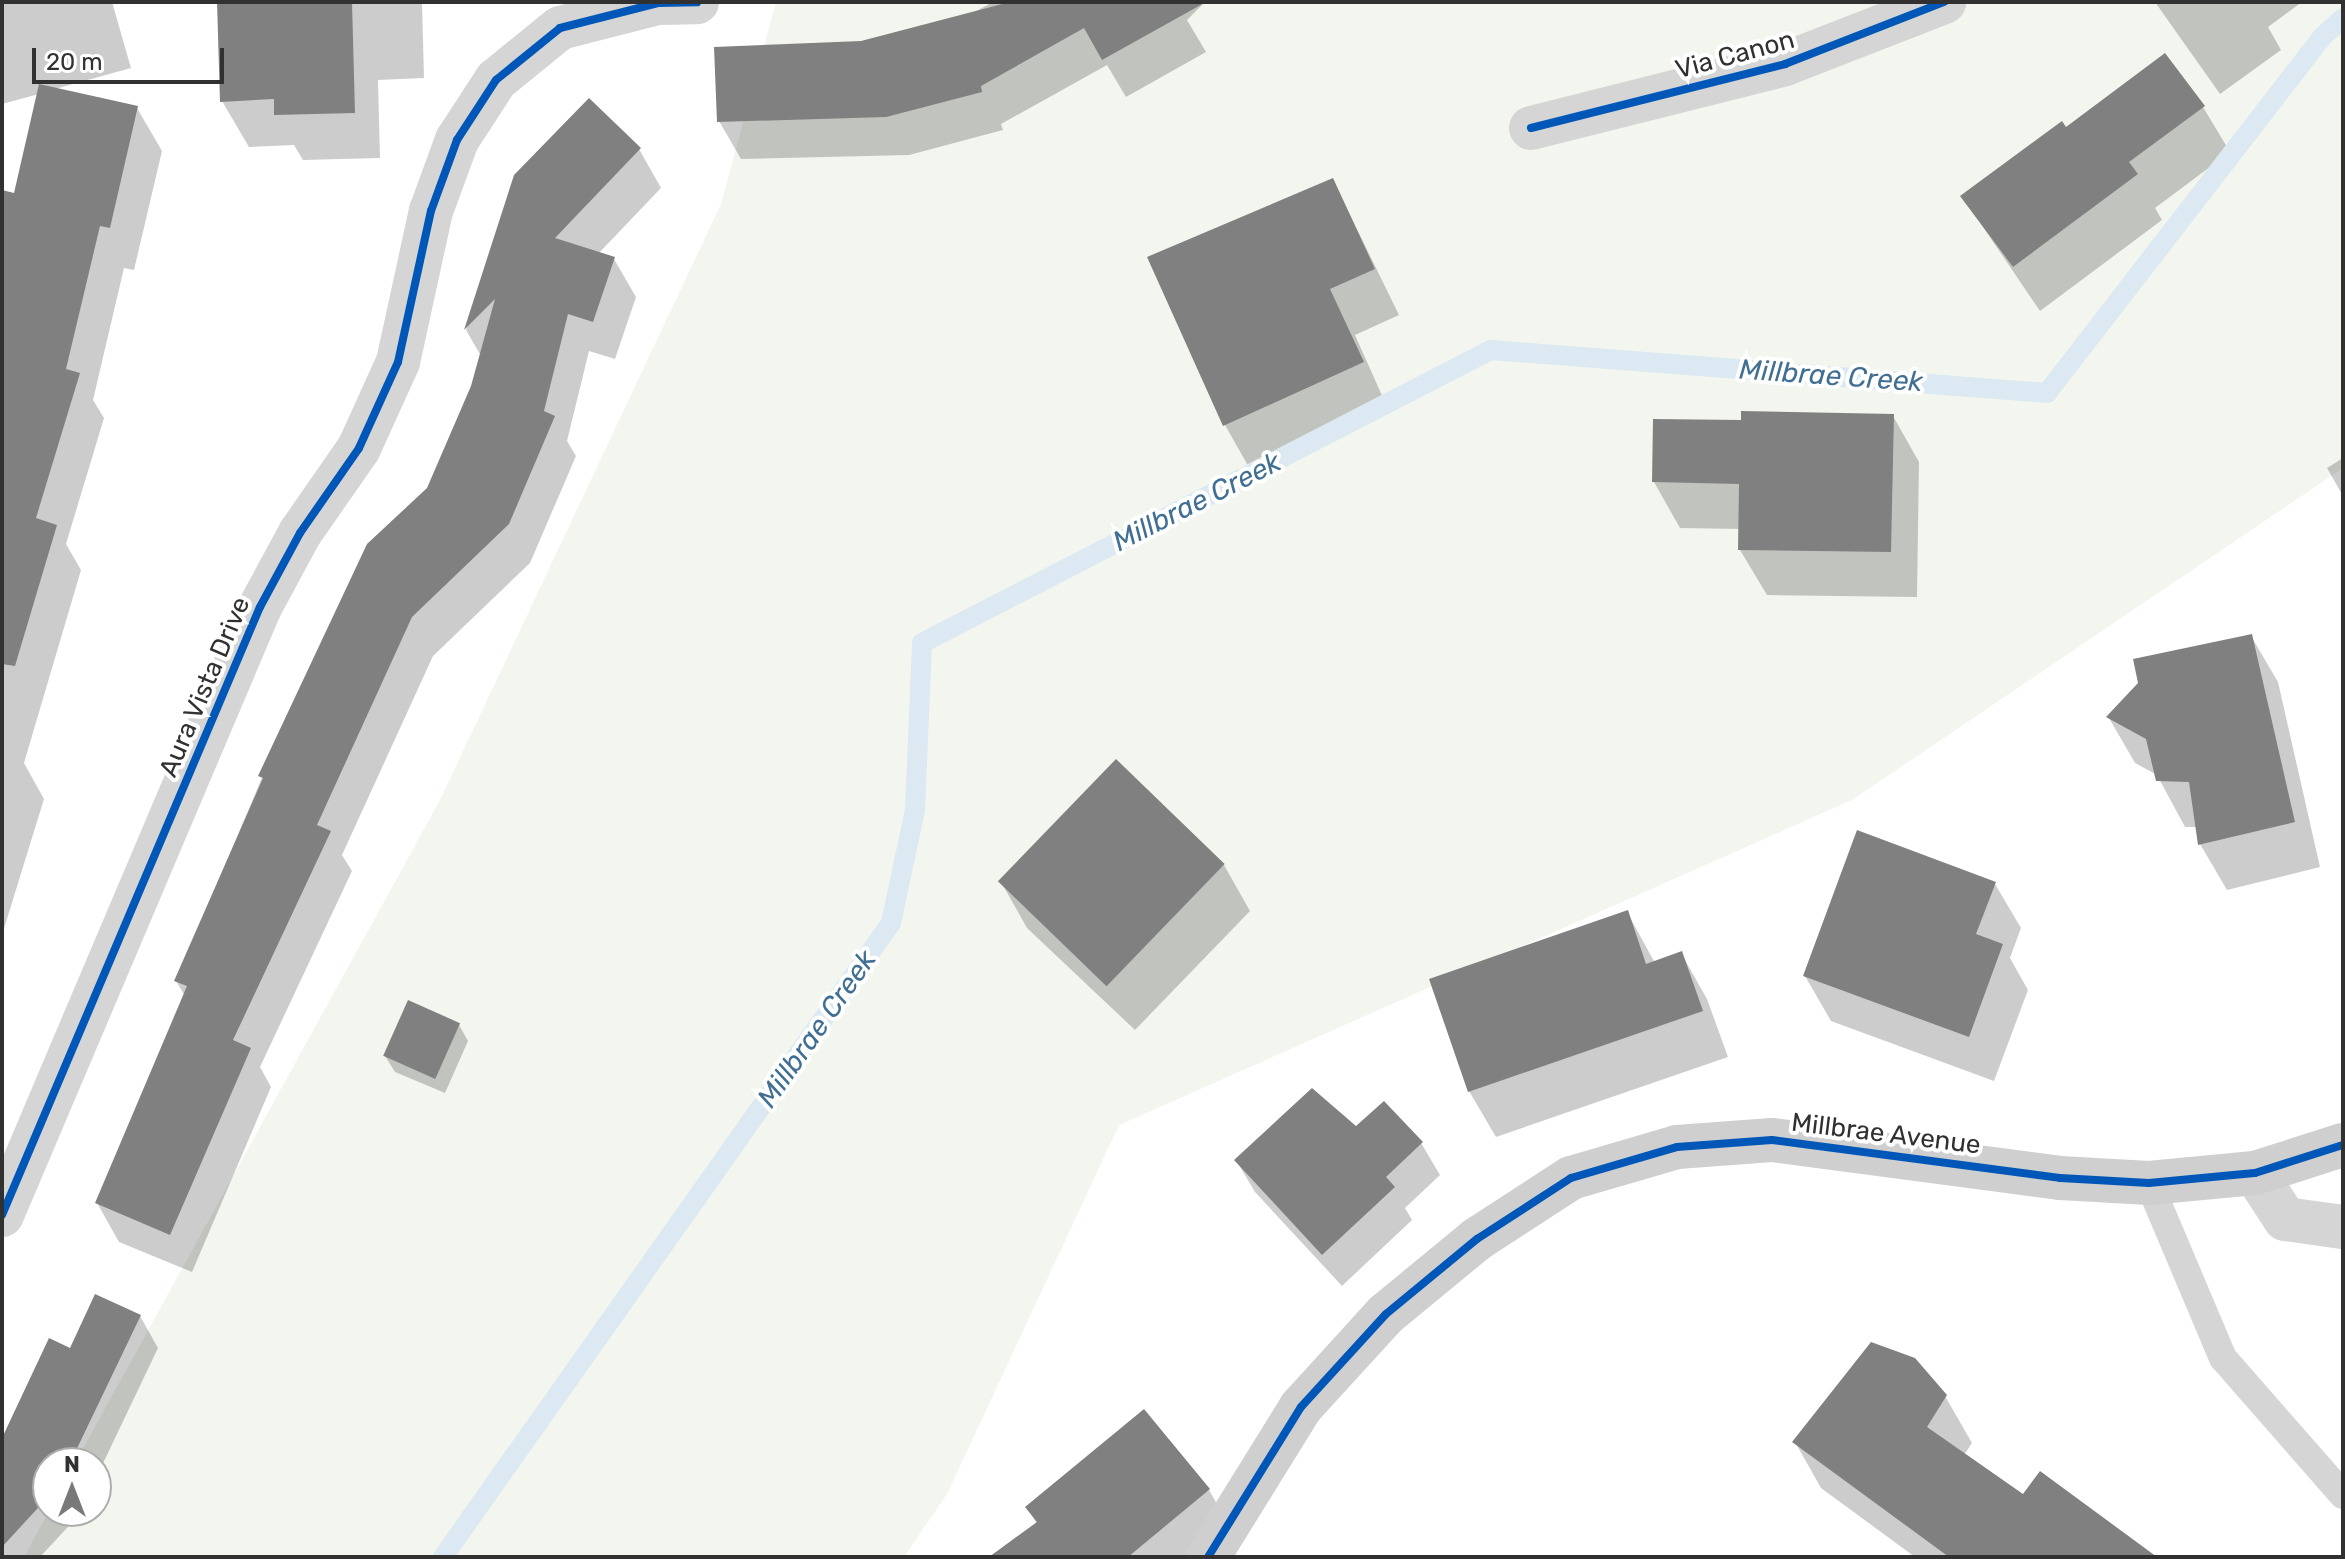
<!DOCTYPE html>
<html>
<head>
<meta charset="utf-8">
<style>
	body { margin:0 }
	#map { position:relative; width:2345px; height:1559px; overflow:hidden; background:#fff; font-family:Rubik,sans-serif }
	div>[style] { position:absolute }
	.green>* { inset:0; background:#f2f6ee }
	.shadow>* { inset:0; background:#0003 }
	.stream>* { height:20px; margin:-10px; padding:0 10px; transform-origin:10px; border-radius:10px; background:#dce9f2 }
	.building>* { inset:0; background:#808080; transform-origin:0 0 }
	.lane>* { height:28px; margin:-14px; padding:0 14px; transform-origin:14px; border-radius:14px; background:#d5d5d5 }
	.street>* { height:44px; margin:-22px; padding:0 22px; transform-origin:22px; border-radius:22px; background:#d5d5d5 }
	.secondary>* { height:44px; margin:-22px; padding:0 22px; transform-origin:22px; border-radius:22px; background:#cfcfcf }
	.cycleway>* { height:8px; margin:-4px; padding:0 4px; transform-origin:4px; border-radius:4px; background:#0057b8 }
	span { translate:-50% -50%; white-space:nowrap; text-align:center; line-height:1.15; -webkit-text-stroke:8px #fff; paint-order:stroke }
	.street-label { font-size:26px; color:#313131 }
	.water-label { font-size:28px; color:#406f93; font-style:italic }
	.frame { position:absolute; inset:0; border:4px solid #313131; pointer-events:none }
	.north { position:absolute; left:32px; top:1447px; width:80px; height:80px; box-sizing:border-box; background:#fff; border:2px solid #adadad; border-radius:50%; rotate:0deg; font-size:22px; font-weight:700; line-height:32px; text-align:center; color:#313131 }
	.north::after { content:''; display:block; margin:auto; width:28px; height:36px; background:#797979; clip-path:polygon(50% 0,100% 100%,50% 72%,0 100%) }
	.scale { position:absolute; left:32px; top:48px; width:192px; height:36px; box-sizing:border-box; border:4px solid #313131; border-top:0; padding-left:10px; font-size:24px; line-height:28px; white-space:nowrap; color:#313131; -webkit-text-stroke:6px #fff; paint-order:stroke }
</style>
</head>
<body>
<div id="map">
	<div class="green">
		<div style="clip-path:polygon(776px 2px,2343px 2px,2343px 468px,1852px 800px,1119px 1125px,947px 1494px,904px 1557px,24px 1557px,49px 1511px,96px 1511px,96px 1463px,75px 1463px,440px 800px,721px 204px)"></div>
	</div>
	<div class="shadow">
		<div style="clip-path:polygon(2px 2px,112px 2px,131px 68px,55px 89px,137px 108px,162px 151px,134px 270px,124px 268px,93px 400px,104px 418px,66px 544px,81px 570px,24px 763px,44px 799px,2px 935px,2px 192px,16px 195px,39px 94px,2px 104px)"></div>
		<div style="clip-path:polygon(219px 2px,422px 2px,424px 78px,378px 80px,380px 158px,303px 160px,294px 145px,249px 147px,222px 101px)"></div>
		<div style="clip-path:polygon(993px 2px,1205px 2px,1187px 20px,1206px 52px,1126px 97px,1107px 65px,1001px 124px,1003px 130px,909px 155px,741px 159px,719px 121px,861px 43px,971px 14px)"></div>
		<div style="clip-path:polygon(2155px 2px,2302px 2px,2268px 27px,2281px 50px,2220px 94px)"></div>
		<div style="clip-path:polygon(2203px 107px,2230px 152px,2155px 208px,2162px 220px,2040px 311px,1962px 196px,2065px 130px)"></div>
		<div style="clip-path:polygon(639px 149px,661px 188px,598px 254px,614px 259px,636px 297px,615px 359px,589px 351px,567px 441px,576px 456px,530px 563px,433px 656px,342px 855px,352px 871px,260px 1067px,271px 1087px,192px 1272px,119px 1242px,97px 1203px,185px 996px,176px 981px,296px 697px,429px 489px,473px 386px,481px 356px,466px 330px,516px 176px)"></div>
		<div style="clip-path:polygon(1333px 180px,1399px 315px,1355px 335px,1388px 409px,1251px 471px,1225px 425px)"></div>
		<div style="clip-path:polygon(1893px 416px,1919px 462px,1917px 597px,1767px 595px,1740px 550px,1741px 529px,1680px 528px,1654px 482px,1743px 422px)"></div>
		<div style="clip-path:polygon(2343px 458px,2343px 496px,2327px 468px)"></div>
		<div style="clip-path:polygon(2251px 636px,2278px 682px,2320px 867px,2227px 890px,2200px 844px,2198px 827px,2185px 827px,2157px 775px,2135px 763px,2109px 718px)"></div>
		<div style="clip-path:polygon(1116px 762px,1224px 865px,1250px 911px,1135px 1030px,1027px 928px,1001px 882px)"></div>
		<div style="clip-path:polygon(1995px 884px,2021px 928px,2010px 958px,2028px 990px,1994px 1081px,1831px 1021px,1805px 976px)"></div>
		<div style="clip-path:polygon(1627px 912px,1655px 963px,1681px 953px,1707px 999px,1728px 1057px,1496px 1137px,1469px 1091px)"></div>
		<div style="clip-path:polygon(459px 1025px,468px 1041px,445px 1093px,395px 1072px,385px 1056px)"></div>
		<div style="clip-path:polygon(1356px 1129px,1421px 1143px,1440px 1175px,1405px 1208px,1412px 1220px,1342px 1286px,1255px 1192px,1236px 1160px)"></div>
		<div style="clip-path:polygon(140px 1316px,158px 1348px,96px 1478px,96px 1463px,48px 1463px,48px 1511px,80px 1511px,79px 1515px,40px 1557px,2px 1557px,2px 1441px,71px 1350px)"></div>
		<div style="clip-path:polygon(1945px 1396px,1972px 1443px,1964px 1455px,2023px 1497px,2139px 1557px,1915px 1557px,1821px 1488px,1795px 1442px)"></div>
		<div style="clip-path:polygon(1209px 1490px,1232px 1530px,1198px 1557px,992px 1557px,1037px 1524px,1027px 1507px)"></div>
	</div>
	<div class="stream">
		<div style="left:443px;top:1557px;width:776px;rotate:-54.75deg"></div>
		<div style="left:891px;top:923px;width:116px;rotate:-78deg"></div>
		<div style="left:915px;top:810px;width:167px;rotate:-87.6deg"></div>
		<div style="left:922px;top:643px;width:640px;rotate:-27.25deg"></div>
		<div style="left:1491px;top:350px;width:558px;rotate:4.42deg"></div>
		<div style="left:2047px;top:393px;width:450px;rotate:-52.3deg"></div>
		<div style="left:2322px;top:37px;width:28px;rotate:-42deg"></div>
	</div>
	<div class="building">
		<div style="clip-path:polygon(217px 2px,352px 2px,355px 113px,274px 115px,274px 99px,220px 102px)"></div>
		<div style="clip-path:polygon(1010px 2px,1206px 2px,1102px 60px,1084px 28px,981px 86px,982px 92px,886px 117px,717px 122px,714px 47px,861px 41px)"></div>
		<div style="clip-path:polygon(2165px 53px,2205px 106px,2129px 162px,2138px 174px,2013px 267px,1960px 196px,2062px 121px,2066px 127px)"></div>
		<div style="clip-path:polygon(39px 84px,138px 106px,110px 228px,100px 226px,66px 369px,80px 373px,36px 518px,57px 525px,15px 666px,2px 664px,2px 190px,14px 193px)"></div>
		<div style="clip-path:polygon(589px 98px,641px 148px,555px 238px,615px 257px,593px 322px,568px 314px,544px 411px,555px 416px,509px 524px,412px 617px,317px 825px,331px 831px,233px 1040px,251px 1048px,170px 1235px,95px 1203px,187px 986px,174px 981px,263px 778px,258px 776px,367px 544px,427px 488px,471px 386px,495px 299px,464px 330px,514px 175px)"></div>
		<div style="clip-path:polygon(1333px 178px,1375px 269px,1330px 289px,1364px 362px,1223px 426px,1147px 257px)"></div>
		<div style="clip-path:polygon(1741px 411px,1894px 414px,1891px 552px,1738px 550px,1739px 484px,1652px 482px,1653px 419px,1741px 420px)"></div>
		<div style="clip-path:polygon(2252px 634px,2295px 822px,2198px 845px,2189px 782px,2156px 781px,2146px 739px,2106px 717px,2138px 683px,2133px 659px)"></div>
		<div style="left:1116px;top:759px;width:151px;height:170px;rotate:44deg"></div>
		<div style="clip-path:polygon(1857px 830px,1996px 882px,1976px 934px,2003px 944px,1969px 1037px,1803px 976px)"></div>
		<div style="clip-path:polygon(1628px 910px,1646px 964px,1682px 951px,1703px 1011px,1468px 1092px,1429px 979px)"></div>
		<div style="left:408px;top:1000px;width:57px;height:61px;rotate:24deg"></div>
		<div style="clip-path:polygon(1312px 1088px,1356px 1126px,1384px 1101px,1423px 1142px,1386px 1177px,1395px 1187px,1322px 1255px,1234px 1160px)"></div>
		<div style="clip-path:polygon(95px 1294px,141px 1315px,70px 1463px,48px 1463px,48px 1497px,2px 1547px,2px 1438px,49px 1338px,70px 1348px)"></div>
		<div style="clip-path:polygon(1871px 1342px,1915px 1358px,1947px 1395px,1927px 1427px,2023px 1494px,2040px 1471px,2157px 1557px,1949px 1557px,1792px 1442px)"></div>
		<div style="clip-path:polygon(1144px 1409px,1210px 1489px,1128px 1557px,989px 1557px,1037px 1522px,1025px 1507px)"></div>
	</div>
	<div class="lane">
		<div style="left:2149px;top:1183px;width:190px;rotate:67.1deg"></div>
		<div style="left:2223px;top:1358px;width:182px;rotate:48.8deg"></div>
	</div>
	<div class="street">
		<div style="left:1531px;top:128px;width:262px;rotate:-14.1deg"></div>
		<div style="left:1785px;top:64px;width:171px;rotate:-21.3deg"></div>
		<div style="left:2255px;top:1173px;width:55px;rotate:56.9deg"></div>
		<div style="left:2285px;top:1219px;width:59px;rotate:7.9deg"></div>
		<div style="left:2px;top:1215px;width:660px;rotate:-67.01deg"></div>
		<div style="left:260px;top:607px;width:84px;rotate:-61.6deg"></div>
		<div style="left:300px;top:533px;width:103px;rotate:-55.2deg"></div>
		<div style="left:359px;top:448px;width:94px;rotate:-65.6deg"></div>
		<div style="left:398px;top:362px;width:155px;rotate:-77.7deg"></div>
		<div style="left:431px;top:211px;width:76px;rotate:-69.9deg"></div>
		<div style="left:457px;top:140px;width:72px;rotate:-57deg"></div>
		<div style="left:496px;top:80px;width:82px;rotate:-39.1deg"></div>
		<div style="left:560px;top:28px;width:101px;rotate:-14.3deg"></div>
		<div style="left:658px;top:3px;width:39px;rotate:-1deg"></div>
	</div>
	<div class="secondary">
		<div style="left:1208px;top:1557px;width:176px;rotate:-58.2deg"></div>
		<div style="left:1301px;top:1407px;width:126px;rotate:-47.6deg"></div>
		<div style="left:1386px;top:1314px;width:118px;rotate:-39.5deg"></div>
		<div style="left:1477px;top:1239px;width:112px;rotate:-33deg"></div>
		<div style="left:1571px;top:1178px;width:110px;rotate:-16.3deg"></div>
		<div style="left:1677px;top:1147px;width:95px;rotate:-4.2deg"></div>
		<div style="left:1772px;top:1140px;width:290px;rotate:7.5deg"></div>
		<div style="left:2060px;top:1178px;width:89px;rotate:3.2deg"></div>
		<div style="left:2149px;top:1183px;width:106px;rotate:-5.4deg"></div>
		<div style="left:2255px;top:1173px;width:92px;rotate:-17.7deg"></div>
	</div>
	<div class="cycleway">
		<div style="left:1531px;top:128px;width:262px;rotate:-14.1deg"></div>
		<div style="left:1785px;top:64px;width:171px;rotate:-21.3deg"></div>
		<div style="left:2px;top:1215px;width:660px;rotate:-67.01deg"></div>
		<div style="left:260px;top:607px;width:84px;rotate:-61.6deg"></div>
		<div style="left:300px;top:533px;width:103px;rotate:-55.2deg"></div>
		<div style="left:359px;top:448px;width:94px;rotate:-65.6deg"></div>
		<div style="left:398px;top:362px;width:155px;rotate:-77.7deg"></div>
		<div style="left:431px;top:211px;width:76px;rotate:-69.9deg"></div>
		<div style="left:457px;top:140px;width:72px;rotate:-57deg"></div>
		<div style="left:496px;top:80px;width:82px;rotate:-39.1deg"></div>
		<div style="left:560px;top:28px;width:101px;rotate:-14.3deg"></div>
		<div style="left:658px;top:3px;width:39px;rotate:-1deg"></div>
		<div style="left:1208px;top:1557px;width:176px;rotate:-58.2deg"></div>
		<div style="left:1301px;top:1407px;width:126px;rotate:-47.6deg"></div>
		<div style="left:1386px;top:1314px;width:118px;rotate:-39.5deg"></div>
		<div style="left:1477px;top:1239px;width:112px;rotate:-33deg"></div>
		<div style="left:1571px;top:1178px;width:110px;rotate:-16.3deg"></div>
		<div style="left:1677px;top:1147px;width:95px;rotate:-4.2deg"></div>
		<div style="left:1772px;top:1140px;width:290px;rotate:7.5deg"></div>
		<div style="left:2060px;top:1178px;width:89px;rotate:3.2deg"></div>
		<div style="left:2149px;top:1183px;width:106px;rotate:-5.4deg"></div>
		<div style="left:2255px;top:1173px;width:92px;rotate:-17.7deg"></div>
	</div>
	<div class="street-label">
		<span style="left:1735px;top:55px;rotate:-15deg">Via Canon</span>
		<span style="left:205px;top:687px;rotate:-67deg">Aura Vista Drive</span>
		<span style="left:1886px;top:1134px;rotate:7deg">Millbrae Avenue</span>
	</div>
	<div class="water-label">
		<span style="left:1831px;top:376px;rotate:4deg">Millbrae Creek</span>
		<span style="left:1197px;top:502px;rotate:-27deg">Millbrae Creek</span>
		<span style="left:817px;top:1029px;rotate:-55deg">Millbrae Creek</span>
	</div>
	<div class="frame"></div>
	<div class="north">N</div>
	<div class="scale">20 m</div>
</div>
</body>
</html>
